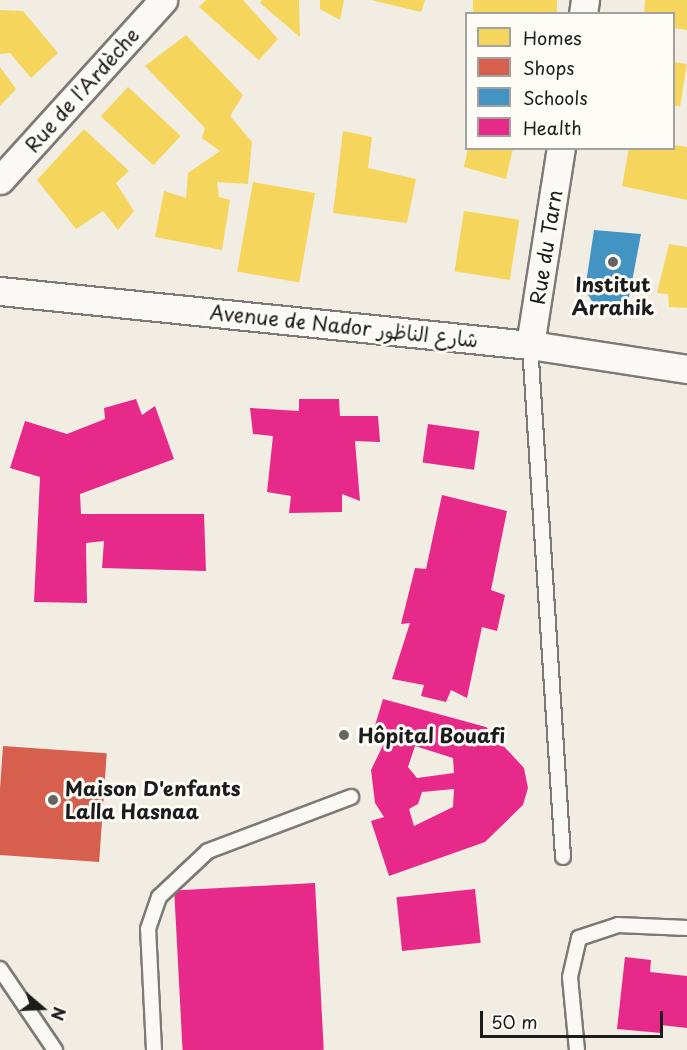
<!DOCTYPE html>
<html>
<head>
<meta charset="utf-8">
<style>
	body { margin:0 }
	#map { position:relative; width:687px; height:1050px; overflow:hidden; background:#f2ede3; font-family:"Playpen Sans","Playpen Sans Arabic",sans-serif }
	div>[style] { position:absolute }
	.homes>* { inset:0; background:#f6d55c; transform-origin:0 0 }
	.shops>* { inset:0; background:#d6604d; transform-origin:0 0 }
	.schools>* { inset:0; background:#4393c3 }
	.health>* { inset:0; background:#e7298a; transform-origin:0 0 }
	.roads { filter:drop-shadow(2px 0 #7c7a76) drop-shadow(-2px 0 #7c7a76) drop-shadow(0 2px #7c7a76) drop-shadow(0 -2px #7c7a76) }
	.lane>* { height:14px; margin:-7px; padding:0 7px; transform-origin:7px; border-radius:7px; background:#faf9f6 }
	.street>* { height:27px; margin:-13.5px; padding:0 13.5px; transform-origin:13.5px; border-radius:13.5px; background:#faf9f6 }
	.dots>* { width:16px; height:16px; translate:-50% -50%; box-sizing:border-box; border:3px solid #fdfcf7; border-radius:50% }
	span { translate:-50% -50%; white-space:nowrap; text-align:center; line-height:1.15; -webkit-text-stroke:6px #fdfcf7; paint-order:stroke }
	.street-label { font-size:20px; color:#1c1c1c }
	.poi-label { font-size:20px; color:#1c1c1c; font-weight:700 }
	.left { translate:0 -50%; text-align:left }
	.legend { position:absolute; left:465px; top:12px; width:210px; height:138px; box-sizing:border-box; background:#fdfcf7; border:2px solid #a3a29f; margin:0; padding:8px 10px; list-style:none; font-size:18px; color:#1c1c1c }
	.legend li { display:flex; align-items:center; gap:12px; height:30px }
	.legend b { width:30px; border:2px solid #a3a29f }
	.north { position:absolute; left:12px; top:978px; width:60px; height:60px; -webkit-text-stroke:4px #fdfcf7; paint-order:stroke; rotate:109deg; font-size:16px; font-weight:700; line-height:24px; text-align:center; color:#1c1c1c }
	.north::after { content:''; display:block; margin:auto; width:21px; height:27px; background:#1c1c1c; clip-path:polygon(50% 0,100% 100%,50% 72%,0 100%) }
	.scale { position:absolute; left:480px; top:1011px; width:183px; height:27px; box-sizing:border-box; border:3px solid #1c1c1c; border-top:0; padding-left:8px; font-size:18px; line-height:21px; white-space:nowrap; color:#1c1c1c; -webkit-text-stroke:4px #fdfcf7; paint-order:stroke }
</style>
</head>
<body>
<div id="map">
	<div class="homes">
		<div style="clip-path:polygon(206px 0,243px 0,278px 39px,259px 60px,199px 7px)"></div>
		<div style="clip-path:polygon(262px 0,299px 0,300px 37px,260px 3px)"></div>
		<div style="clip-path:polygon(320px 0,344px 0,340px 20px,320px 9px)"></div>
		<div style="clip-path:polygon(371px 0,425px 0,421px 12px)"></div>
		<div style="left:473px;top:0;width:84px;height:14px"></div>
		<div style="clip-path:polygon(645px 0,687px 0,687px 30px,674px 28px,674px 14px,644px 14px)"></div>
		<div style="clip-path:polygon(0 10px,23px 11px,58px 53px,31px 78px,10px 53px,0 54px)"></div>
		<div style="clip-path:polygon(186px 35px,243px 95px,230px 116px,252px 142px,248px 184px,217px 182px,219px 197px,230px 200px,222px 250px,155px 237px,164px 191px,186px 198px,188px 173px,220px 151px,202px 138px,205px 128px,145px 66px)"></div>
		<div style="left:674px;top:62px;width:13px;height:43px;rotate:9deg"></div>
		<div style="clip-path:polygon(0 67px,16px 89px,0 106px)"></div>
		<div style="left:128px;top:87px;width:72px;height:40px;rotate:43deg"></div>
		<div style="clip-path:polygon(84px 129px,129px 171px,116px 183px,134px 211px,118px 230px,103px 211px,76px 229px,37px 180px)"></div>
		<div style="clip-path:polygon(343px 131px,372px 137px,368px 168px,416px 179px,407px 223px,333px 213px)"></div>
		<div style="clip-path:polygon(674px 145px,687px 147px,687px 200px,622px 186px,629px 148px)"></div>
		<div style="clip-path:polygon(468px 148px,513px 148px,506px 179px,464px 167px)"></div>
		<div style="left:253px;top:182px;width:63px;height:91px;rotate:10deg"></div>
		<div style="left:464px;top:211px;width:56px;height:61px;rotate:9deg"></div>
		<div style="clip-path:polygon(669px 244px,687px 247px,687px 308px,669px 307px,668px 294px,657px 293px)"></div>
	</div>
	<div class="shops">
		<div style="left:3px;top:746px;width:104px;height:109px;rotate:4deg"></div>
	</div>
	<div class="schools">
		<div style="clip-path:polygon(594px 230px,641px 234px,627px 308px,595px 306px,585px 290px)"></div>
	</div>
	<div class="health">
		<div style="clip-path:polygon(136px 399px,142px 415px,155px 406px,174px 459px,80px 494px,81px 514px,204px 514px,206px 571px,102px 568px,104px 541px,86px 543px,87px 603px,34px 602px,40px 477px,10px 468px,25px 421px,67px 434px,105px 419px,104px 408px)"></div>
		<div style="clip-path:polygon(299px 399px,339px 399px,340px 416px,378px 416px,380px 442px,355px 441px,360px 501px,342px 494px,342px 512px,289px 513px,291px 496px,267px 492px,273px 436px,253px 434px,250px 408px,299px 411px)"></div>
		<div style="left:428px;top:424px;width:52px;height:39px;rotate:8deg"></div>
		<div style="clip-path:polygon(442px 495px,507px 511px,491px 590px,505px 595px,497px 631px,482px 627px,467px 698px,451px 690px,446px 702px,421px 696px,424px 685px,392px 679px,410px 623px,401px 624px,415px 568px,426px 569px)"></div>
		<div style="clip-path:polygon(evenodd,383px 699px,486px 727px,524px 768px,528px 788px,523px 805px,485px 842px,389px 876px,371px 821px,384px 817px,375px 803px,371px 770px,387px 737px,373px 732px,383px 699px,415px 746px,453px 758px,454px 773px,417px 778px,408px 767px,415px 746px,383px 699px,454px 789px,453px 807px,414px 826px,409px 809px,418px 804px,422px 792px,454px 789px)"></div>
		<div style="left:315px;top:883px;width:167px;height:141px;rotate:87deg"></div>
		<div style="left:475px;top:889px;width:54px;height:79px;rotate:84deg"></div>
		<div style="clip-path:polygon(625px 957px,651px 960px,650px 972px,687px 976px,687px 1028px,661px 1025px,661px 1033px,617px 1029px)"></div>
	</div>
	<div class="roads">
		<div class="lane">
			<div style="left:530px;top:345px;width:513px;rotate:86.31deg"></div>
			<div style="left:0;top:969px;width:98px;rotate:55.8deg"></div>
			<div style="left:154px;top:1050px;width:121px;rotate:-92.8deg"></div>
			<div style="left:148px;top:929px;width:34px;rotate:-71deg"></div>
			<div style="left:159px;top:897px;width:67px;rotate:-43.2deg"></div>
			<div style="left:208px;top:851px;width:153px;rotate:-20.7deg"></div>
			<div style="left:577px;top:1050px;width:73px;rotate:-95.5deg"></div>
			<div style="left:570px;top:977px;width:40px;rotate:-77deg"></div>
			<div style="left:579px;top:938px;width:41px;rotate:-18.4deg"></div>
			<div style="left:618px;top:925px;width:69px;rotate:2.5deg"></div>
		</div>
		<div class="street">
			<div style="left:583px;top:14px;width:14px;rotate:-82deg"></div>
			<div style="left:0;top:180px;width:243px;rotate:-47.8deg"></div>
			<div style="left:0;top:291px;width:533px;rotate:5.82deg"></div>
			<div style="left:530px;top:345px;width:159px;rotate:8.7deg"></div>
			<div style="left:530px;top:345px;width:199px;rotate:-81.1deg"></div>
		</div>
	</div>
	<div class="dots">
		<div style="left:613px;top:262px;background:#676562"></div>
		<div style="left:344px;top:735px;background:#676562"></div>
		<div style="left:53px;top:800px;background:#676562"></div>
	</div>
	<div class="street-label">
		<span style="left:82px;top:90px;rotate:-48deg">Rue de l'Ardèche</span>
		<span style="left:546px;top:247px;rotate:-81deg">Rue du Tarn</span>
		<span style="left:344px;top:326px;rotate:6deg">Avenue de Nador شارع الناظور</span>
	</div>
	<div class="poi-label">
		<span style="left:613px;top:296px">Institut<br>Arrahik</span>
		<span class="left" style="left:358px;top:735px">Hôpital Bouafi</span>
		<span class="left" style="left:65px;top:800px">Maison D'enfants<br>Lalla Hasnaa</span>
	</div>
	<ul class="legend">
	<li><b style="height:16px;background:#f6d55c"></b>Homes</li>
	<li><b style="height:16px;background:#d6604d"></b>Shops</li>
	<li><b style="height:16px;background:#4393c3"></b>Schools</li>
	<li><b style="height:16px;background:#e7298a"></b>Health</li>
	</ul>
	<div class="north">N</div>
	<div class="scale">50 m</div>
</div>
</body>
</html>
